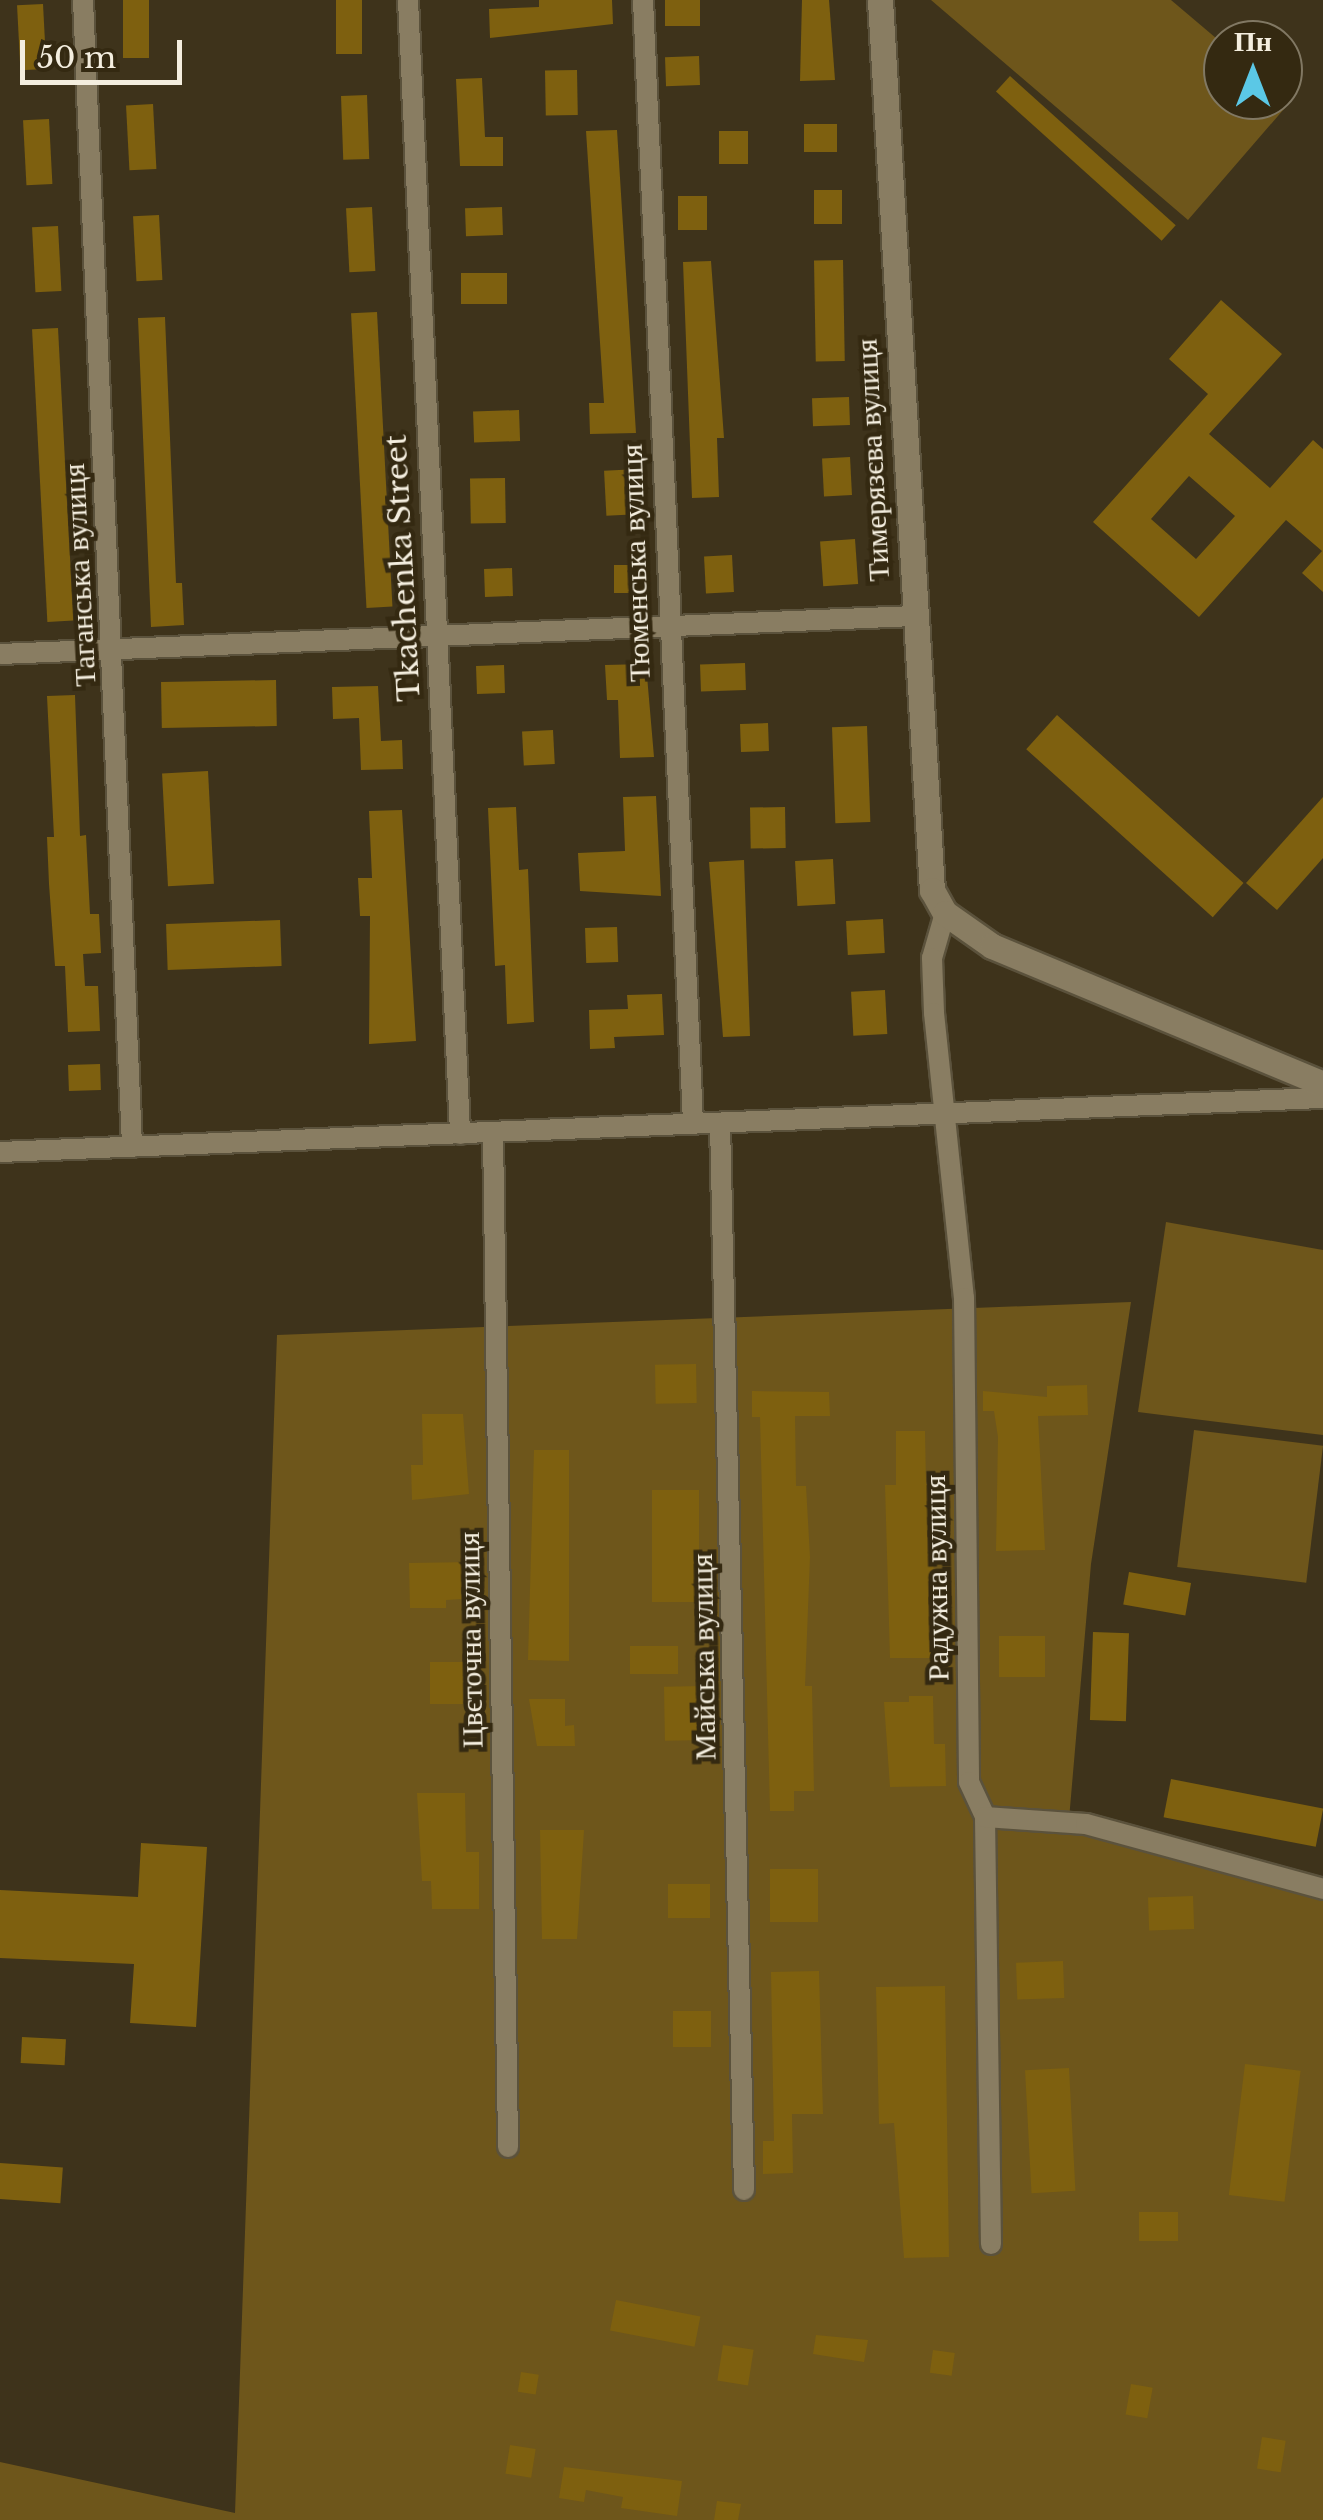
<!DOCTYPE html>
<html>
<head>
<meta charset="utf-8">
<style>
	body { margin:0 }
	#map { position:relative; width:1323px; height:2520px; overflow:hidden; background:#3e331b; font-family:"Libre Baskerville",serif }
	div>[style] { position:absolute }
	.green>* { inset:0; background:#6e561b; transform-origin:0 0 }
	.building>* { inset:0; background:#7e600f; transform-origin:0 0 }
	.roads { filter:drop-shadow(2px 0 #5b523c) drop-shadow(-2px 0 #5b523c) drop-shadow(0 2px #5b523c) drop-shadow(0 -2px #5b523c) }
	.minor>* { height:20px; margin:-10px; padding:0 10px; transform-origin:10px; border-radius:10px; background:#897d62 }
	.tertiary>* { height:25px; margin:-12.5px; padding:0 12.5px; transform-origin:12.5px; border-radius:12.5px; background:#897d62 }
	span { translate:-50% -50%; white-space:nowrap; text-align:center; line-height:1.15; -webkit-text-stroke:9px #342911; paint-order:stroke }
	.street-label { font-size:30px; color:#f4eedf }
	.north { position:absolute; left:1203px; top:20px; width:100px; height:100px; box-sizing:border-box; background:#342911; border:2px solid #817863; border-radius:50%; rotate:0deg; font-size:28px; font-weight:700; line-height:40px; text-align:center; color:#f4eedf }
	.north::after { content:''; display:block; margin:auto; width:35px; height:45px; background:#5bc8e6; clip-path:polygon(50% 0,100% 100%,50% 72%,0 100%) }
	.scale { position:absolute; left:20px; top:40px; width:162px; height:45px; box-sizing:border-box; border:5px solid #f4eedf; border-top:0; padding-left:12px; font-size:30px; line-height:35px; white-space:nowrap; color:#f4eedf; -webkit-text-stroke:8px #342911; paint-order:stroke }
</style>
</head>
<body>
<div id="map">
	<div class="green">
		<div style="clip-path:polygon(931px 0,1171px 0,1223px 44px,1223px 100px,1283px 96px,1290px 102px,1188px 220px)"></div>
		<div style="clip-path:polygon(1166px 1222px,1323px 1250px,1323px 1435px,1138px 1412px)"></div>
		<div style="clip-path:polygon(1131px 1302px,1091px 1564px,1068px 1831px,1323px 1899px,1323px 2520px,0 2520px,0 2462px,235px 2513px,277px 1335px)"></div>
		<div style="left:1194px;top:1430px;width:130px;height:138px;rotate:7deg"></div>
	</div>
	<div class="building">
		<div style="left:123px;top:0;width:26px;height:58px"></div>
		<div style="left:336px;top:0;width:26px;height:54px"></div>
		<div style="clip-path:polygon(539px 0,612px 0,613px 24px,490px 38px,489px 9px,539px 7px)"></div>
		<div style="left:665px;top:0;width:35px;height:26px"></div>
		<div style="clip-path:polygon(802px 0,829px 0,835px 80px,800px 81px)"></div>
		<div style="left:43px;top:4px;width:65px;height:26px;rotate:87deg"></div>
		<div style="left:699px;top:56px;width:29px;height:34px;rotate:88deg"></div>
		<div style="left:577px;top:70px;width:45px;height:32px;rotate:89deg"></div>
		<div style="left:1010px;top:76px;width:223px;height:21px;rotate:42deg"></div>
		<div style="clip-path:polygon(482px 78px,485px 137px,503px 137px,503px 166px,460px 166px,456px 79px)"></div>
		<div style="left:367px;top:95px;width:64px;height:26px;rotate:88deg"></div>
		<div style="left:153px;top:104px;width:65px;height:27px;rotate:87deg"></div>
		<div style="left:49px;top:119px;width:65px;height:26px;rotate:87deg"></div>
		<div style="left:804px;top:124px;width:33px;height:28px"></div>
		<div style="clip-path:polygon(617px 130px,636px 433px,590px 434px,589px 403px,604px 403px,586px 131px)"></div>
		<div style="left:748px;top:131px;width:33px;height:29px;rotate:90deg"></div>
		<div style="left:814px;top:190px;width:28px;height:34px"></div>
		<div style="left:678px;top:196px;width:29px;height:34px"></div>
		<div style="left:372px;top:207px;width:64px;height:26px;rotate:87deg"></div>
		<div style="left:502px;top:207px;width:28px;height:37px;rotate:88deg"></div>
		<div style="left:159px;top:215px;width:65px;height:26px;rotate:87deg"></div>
		<div style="left:58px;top:226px;width:65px;height:26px;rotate:87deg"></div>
		<div style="left:843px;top:260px;width:101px;height:29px;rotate:89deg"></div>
		<div style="clip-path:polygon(711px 261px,724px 438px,717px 438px,719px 497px,692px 498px,683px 262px)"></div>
		<div style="left:507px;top:273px;width:31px;height:46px;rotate:90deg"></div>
		<div style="clip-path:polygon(evenodd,1221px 300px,1282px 354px,1209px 434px,1270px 488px,1313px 440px,1323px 449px,1323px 592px,1302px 573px,1322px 551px,1286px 520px,1199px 617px,1093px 522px,1208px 394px,1169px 359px,1221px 300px,1189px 476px,1235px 516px,1196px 559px,1151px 519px,1189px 476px)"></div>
		<div style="left:377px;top:312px;width:295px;height:26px;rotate:87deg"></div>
		<div style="clip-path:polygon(165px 317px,176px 583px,182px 583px,184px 625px,151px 627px,138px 318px)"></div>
		<div style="left:58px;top:328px;width:293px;height:26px;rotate:87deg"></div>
		<div style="left:849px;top:397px;width:28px;height:37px;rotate:88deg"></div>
		<div style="left:519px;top:410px;width:31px;height:46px;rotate:88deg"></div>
		<div style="left:850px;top:457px;width:38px;height:28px;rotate:87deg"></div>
		<div style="left:639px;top:469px;width:45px;height:35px;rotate:87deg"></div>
		<div style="left:505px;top:478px;width:45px;height:35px;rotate:89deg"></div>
		<div style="left:855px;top:539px;width:45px;height:35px;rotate:86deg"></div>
		<div style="left:732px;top:555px;width:37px;height:28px;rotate:87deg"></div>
		<div style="left:643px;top:565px;width:28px;height:29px;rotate:90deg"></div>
		<div style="left:512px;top:568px;width:28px;height:28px;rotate:88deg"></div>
		<div style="left:745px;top:663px;width:27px;height:45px;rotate:88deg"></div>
		<div style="clip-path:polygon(646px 664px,654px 757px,620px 758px,618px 700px,607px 700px,605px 665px)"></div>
		<div style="left:504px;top:665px;width:28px;height:28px;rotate:88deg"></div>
		<div style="left:276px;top:680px;width:46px;height:115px;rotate:89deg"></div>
		<div style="clip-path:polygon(378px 686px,381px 741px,402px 740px,403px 769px,361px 770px,359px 718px,333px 719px,332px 687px)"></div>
		<div style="clip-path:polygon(75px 695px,80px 836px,86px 835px,90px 914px,99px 914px,101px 953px,83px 954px,85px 986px,98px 986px,100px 1031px,68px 1032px,65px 966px,55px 966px,49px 884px,47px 837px,54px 837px,47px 696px)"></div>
		<div style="left:1057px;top:715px;width:251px;height:46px;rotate:42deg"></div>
		<div style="left:768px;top:723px;width:28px;height:28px;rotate:88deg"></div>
		<div style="left:867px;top:726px;width:96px;height:35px;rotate:88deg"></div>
		<div style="left:553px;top:730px;width:34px;height:31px;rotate:87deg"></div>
		<div style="left:208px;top:771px;width:113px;height:46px;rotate:87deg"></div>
		<div style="clip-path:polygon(656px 796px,661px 896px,580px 891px,578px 853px,625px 851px,623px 797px)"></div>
		<div style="clip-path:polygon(1323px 797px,1323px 858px,1277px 910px,1246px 883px)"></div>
		<div style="clip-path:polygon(516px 807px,519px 870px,528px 869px,534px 1022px,507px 1024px,505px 965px,495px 966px,488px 808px)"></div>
		<div style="left:785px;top:807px;width:41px;height:35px;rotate:89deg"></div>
		<div style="clip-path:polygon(402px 810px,416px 1041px,369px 1044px,370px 916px,360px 916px,358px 878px,372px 878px,369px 811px)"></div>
		<div style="left:833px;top:859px;width:45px;height:38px;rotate:87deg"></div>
		<div style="clip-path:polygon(744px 860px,750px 1036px,723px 1037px,709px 862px)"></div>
		<div style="left:883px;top:919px;width:34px;height:37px;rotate:87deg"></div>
		<div style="left:280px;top:920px;width:46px;height:114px;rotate:88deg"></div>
		<div style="left:617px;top:927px;width:35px;height:32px;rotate:88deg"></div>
		<div style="left:885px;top:990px;width:44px;height:34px;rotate:87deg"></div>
		<div style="clip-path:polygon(662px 994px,664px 1035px,614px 1037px,615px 1048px,590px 1049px,589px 1010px,628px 1009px,627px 995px)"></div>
		<div style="left:100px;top:1064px;width:26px;height:32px;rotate:88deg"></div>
		<div style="left:696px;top:1364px;width:39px;height:41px;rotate:89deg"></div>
		<div style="clip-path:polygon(1087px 1385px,1088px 1415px,1038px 1416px,1045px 1550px,996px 1551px,998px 1437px,994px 1411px,983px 1411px,983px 1391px,1047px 1397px,1047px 1386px)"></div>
		<div style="clip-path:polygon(752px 1391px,829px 1392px,830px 1416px,795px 1416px,796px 1486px,806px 1486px,810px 1557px,805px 1686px,812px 1686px,814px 1791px,794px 1791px,794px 1811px,770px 1811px,760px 1417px,752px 1417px)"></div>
		<div style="clip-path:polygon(422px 1414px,463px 1414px,469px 1494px,412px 1500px,411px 1465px,423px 1465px)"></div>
		<div style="clip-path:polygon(896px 1431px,925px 1431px,926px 1484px,932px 1484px,935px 1658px,890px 1658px,885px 1485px,896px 1485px)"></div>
		<div style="clip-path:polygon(534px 1450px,569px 1450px,569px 1661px,528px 1660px)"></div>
		<div style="left:652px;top:1490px;width:47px;height:112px"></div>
		<div style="clip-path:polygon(475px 1562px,476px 1587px,461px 1587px,462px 1599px,446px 1600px,446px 1608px,410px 1608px,409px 1563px)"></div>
		<div style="left:1129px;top:1572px;width:63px;height:33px;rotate:10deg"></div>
		<div style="left:1093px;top:1632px;width:36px;height:88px;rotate:2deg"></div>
		<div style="left:1045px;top:1636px;width:41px;height:46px;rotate:90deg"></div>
		<div style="left:630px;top:1646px;width:48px;height:28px"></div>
		<div style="left:430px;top:1662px;width:33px;height:42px"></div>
		<div style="left:703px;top:1686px;width:54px;height:39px;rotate:89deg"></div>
		<div style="clip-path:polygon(909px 1696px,933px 1696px,934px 1744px,945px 1744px,946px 1786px,890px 1787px,884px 1702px,909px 1702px)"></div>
		<div style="clip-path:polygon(529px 1699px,565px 1699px,565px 1726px,574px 1725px,575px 1746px,537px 1746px)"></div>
		<div style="left:1171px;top:1779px;width:155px;height:39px;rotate:11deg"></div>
		<div style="clip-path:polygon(417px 1793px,465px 1793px,466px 1852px,479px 1852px,479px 1909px,432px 1909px,431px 1881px,422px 1881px)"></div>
		<div style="clip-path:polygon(540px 1830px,584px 1830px,577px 1939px,542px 1939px)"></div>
		<div style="clip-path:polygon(141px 1843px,207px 1847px,196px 2027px,130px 2023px,134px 1964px,0 1958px,0 1890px,138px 1897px)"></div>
		<div style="left:770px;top:1869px;width:48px;height:53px"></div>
		<div style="left:668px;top:1884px;width:42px;height:34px"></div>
		<div style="left:1193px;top:1896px;width:33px;height:45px;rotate:88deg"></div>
		<div style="left:1063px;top:1961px;width:37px;height:47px;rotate:88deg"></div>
		<div style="clip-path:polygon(819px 1971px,823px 2114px,792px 2114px,793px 2173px,763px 2174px,763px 2141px,774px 2141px,771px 1972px)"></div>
		<div style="clip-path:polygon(945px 1986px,949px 2257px,904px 2258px,894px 2123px,879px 2124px,876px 1987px)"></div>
		<div style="left:711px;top:2011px;width:36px;height:38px;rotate:90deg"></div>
		<div style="left:22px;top:2037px;width:44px;height:26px;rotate:3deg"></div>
		<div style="left:1245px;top:2064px;width:56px;height:132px;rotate:7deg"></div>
		<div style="left:1069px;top:2068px;width:123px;height:44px;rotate:87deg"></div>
		<div style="left:0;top:2163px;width:63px;height:36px;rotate:4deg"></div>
		<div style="left:1178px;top:2212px;width:29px;height:39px;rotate:90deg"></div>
		<div style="left:616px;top:2300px;width:86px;height:31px;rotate:11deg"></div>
		<div style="clip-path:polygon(816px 2335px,868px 2340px,864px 2362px,813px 2354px)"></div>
		<div style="left:723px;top:2345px;width:31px;height:36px;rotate:9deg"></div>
		<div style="left:933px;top:2350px;width:22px;height:23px;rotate:8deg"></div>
		<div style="left:521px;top:2372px;width:18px;height:20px;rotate:9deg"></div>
		<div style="left:1131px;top:2384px;width:22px;height:31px;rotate:10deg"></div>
		<div style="left:1262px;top:2437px;width:24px;height:32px;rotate:9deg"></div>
		<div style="left:510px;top:2445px;width:26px;height:29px;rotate:9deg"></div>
		<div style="clip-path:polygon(564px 2467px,682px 2481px,677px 2516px,621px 2508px,623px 2497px,586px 2490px,584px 2502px,559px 2498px)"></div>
		<div style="clip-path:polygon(717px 2501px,741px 2504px,738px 2520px,714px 2520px)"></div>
	</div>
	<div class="roads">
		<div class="minor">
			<div style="left:83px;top:0;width:1148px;rotate:87.55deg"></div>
			<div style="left:408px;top:0;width:1135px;rotate:87.37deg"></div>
			<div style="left:643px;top:0;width:1125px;rotate:87.45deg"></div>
			<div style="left:0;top:654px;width:915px;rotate:-2.38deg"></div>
			<div style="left:945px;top:913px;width:47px;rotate:106.1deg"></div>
			<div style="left:932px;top:958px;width:55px;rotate:87.9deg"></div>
			<div style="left:934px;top:1013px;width:287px;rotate:84deg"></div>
			<div style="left:964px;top:1298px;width:484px;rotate:89.4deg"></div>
			<div style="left:969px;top:1782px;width:38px;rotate:65deg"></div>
			<div style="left:985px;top:1817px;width:427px;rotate:89.2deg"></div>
			<div style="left:720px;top:1123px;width:1067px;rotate:88.71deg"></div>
			<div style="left:493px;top:1132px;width:1015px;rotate:89.15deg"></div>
			<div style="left:0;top:1152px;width:1324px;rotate:-2.34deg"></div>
			<div style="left:985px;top:1817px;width:101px;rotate:4deg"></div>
			<div style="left:1086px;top:1824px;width:246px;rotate:15.3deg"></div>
		</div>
		<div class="tertiary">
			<div style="left:880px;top:0;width:892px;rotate:86.66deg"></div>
			<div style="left:932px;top:890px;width:26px;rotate:61deg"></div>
			<div style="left:945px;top:913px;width:57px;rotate:35.1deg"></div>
			<div style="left:992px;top:946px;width:359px;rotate:22.6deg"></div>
		</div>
	</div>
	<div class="street-label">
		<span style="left:873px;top:460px;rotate:-93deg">Тимерязєва вулиця</span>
		<span style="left:636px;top:563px;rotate:-92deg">Тюменська вулиця</span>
		<span style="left:403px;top:568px;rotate:-93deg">Tkachenka Street</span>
		<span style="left:80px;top:575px;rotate:-93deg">Таганська вулиця</span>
		<span style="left:937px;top:1578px;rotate:-91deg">Радужна вулиця</span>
		<span style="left:471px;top:1640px;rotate:-91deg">Цвєточна вулиця</span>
		<span style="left:704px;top:1657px;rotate:-91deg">Майська вулиця</span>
	</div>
	<div class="north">Пн</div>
	<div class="scale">50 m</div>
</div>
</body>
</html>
